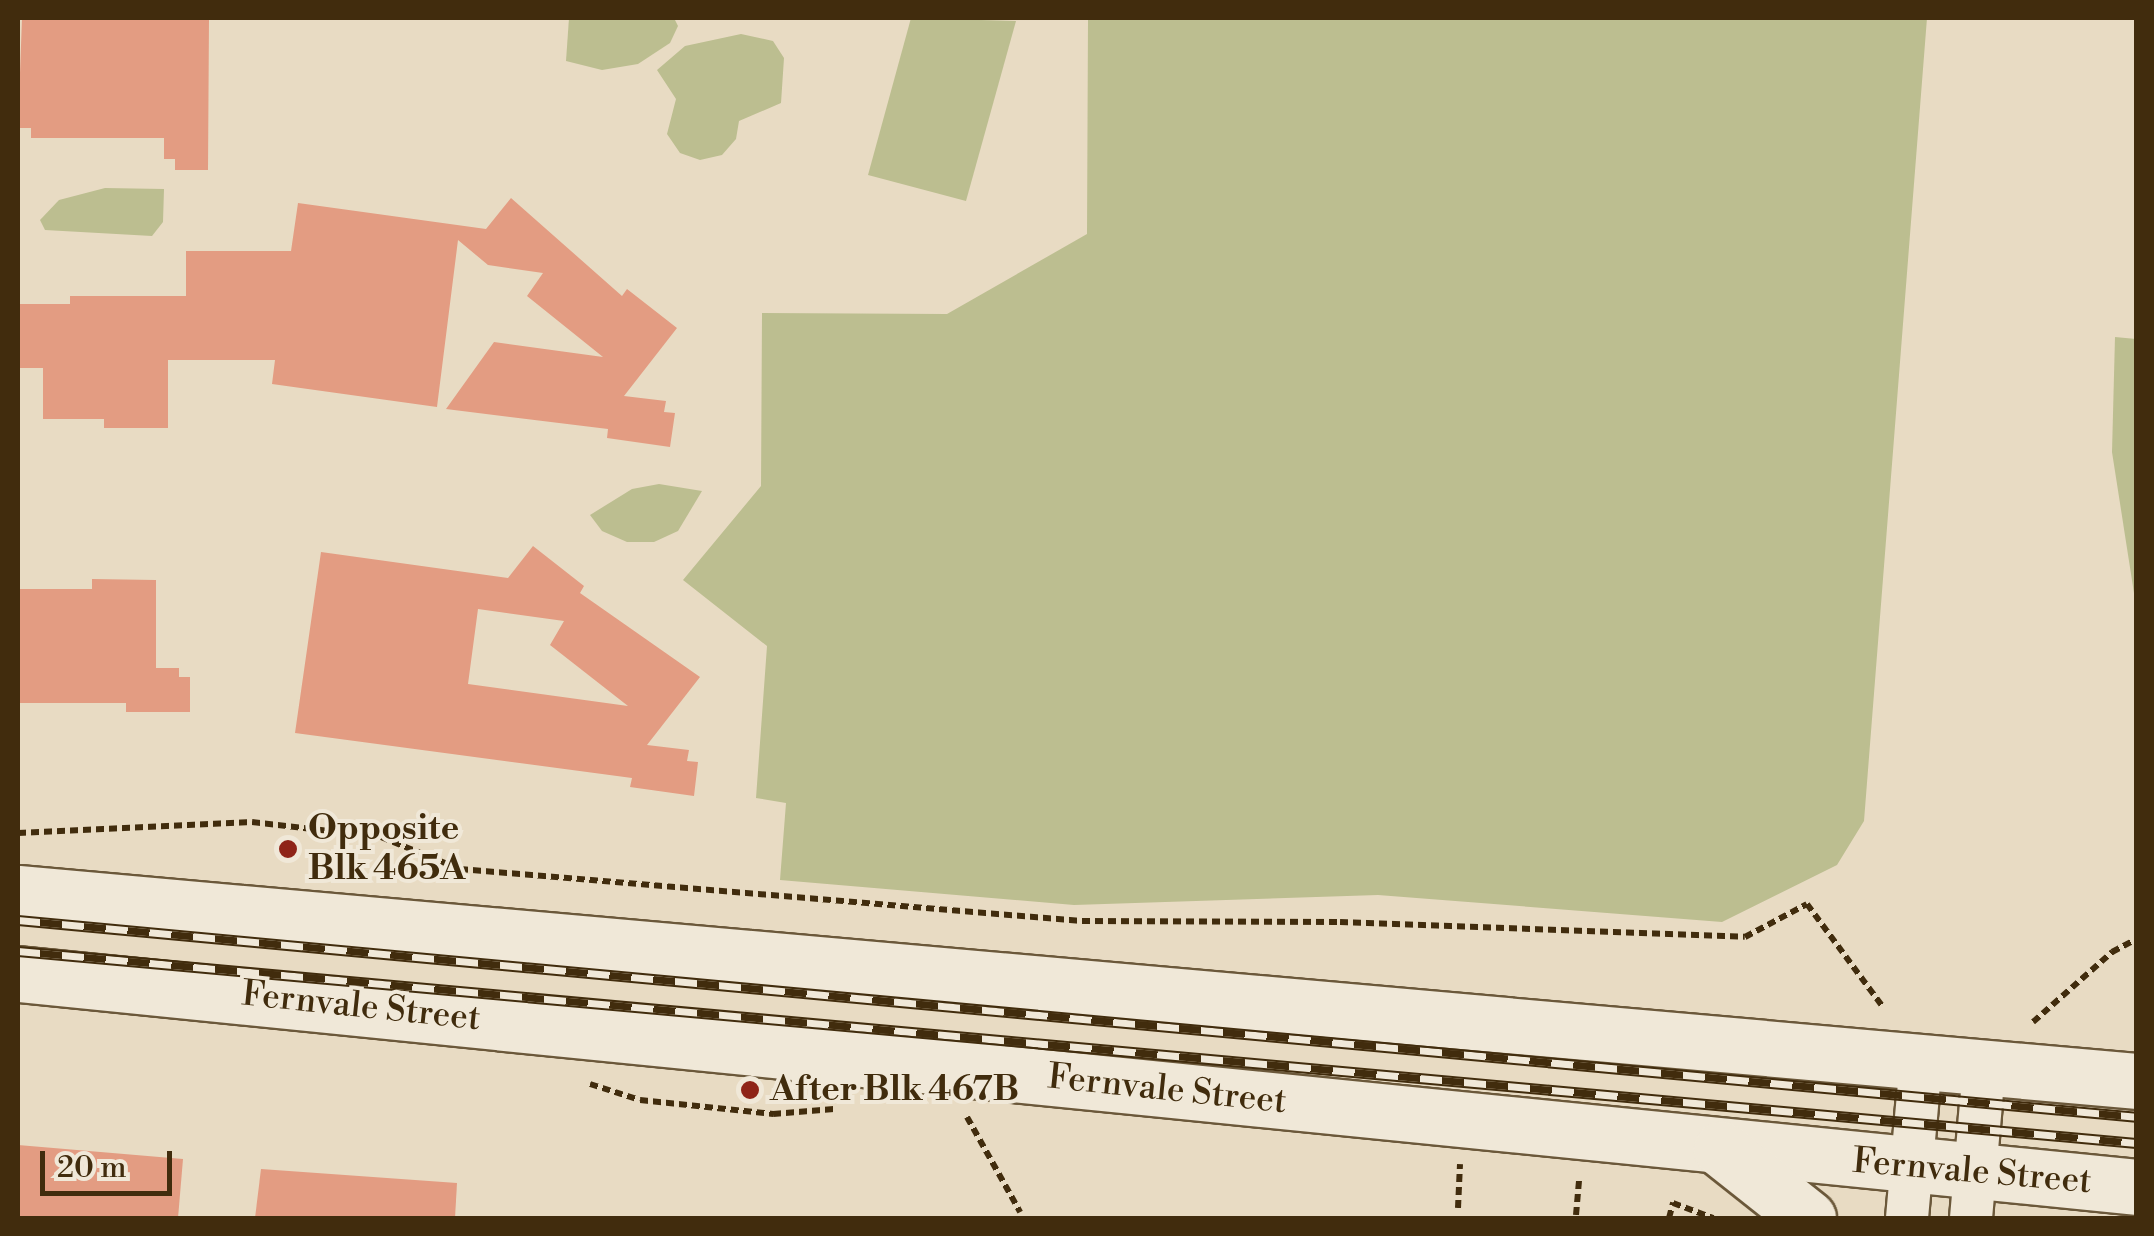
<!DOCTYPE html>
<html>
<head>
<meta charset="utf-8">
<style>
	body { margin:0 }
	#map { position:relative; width:2154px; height:1236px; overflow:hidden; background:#e8dbc3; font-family:"Libre Bodoni",serif }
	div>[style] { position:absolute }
	.green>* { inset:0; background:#bcbe90 }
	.building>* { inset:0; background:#e39c82 }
	.path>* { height:6px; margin-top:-3px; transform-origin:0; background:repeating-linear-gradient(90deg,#412c0d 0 8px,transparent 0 13px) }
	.roads { filter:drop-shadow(2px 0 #6b583a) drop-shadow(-2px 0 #6b583a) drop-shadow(0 2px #6b583a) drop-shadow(0 -2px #6b583a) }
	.minor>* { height:42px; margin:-21px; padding:0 21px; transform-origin:21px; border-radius:21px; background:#f0e8d8 }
	.tertiary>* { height:55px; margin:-27.5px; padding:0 27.5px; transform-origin:27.5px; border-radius:27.5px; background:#f0e8d8 }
	.rail>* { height:11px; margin-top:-5.5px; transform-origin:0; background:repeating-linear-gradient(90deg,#f0e8d8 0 22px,#412c0d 0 44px); box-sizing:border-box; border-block:2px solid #412c0d }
	.dots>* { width:28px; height:28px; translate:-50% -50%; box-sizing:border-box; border:5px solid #f0e8d8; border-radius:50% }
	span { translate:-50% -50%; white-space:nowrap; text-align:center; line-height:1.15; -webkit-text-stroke:8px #f0e8d8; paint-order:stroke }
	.poi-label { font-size:35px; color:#412c0d; font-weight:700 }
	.left { translate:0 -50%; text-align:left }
	.street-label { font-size:35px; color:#412c0d }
	.frame { position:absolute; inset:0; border:20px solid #412c0d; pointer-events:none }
	.scale { position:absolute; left:40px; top:1151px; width:132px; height:45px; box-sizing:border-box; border:5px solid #412c0d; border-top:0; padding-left:12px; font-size:30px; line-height:35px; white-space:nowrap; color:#412c0d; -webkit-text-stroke:8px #f0e8d8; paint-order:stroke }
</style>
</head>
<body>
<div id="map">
	<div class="green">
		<div style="clip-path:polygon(569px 18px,674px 18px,678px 26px,670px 43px,638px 64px,602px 70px,566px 61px)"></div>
		<div style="clip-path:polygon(911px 18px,1016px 21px,966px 201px,868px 175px)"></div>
		<div style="clip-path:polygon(1088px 18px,1927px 18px,1864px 821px,1837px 865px,1722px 922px,1378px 895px,1074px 905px,780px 880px,786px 803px,756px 798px,767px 646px,683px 580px,761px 486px,762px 313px,947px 314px,1087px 234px)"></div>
		<div style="clip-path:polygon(741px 34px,773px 41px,784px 58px,781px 103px,739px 121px,736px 139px,722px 155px,700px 160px,680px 153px,667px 134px,676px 99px,657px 70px,685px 46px)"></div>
		<div style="clip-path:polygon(105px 188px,164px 189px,163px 222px,152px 236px,45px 230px,40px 220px,59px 200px)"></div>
		<div style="clip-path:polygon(2115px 337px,2136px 339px,2136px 606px,2112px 452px)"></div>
		<div style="clip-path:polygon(659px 484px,702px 491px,678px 531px,654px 542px,627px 542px,602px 531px,590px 515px,632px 489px)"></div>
	</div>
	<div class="building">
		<div style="clip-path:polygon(22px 18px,209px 18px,208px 170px,175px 170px,175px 159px,164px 159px,164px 138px,31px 138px,31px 128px,18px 128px)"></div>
		<div style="clip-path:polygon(511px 198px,622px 296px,627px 289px,677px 328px,624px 396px,666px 401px,664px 412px,675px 413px,670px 447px,607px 438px,608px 429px,446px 409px,494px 342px,603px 357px,527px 296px,543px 273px,488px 265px,458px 240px,437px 407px,272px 384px,275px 360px,168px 360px,168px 428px,104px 428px,104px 419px,43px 419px,43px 368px,18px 368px,18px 304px,70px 304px,70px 296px,186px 296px,186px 251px,291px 251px,298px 203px,486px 229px)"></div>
		<div style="clip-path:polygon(evenodd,533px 546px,584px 586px,580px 593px,700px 677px,647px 745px,689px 750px,687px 761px,698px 762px,694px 796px,630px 787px,632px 778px,295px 733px,321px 552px,508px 578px,533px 546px,478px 609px,564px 621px,550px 645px,628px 706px,468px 684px,478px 609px)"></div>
		<div style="clip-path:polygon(92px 579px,156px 580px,156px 668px,179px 668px,179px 677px,190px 677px,190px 712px,126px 712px,126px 703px,18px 703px,18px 589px,92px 589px)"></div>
		<div style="clip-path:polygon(18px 1145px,183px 1159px,178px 1218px,18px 1218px)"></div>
		<div style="clip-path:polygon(261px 1169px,457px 1183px,455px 1218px,255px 1218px)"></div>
	</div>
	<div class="path">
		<div style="left:18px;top:833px;width:234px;rotate:-2.7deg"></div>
		<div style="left:252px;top:822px;width:130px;rotate:6.6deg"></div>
		<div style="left:381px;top:837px;width:85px;rotate:22.1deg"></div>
		<div style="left:460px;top:869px;width:624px;rotate:4.78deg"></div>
		<div style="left:1082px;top:921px;width:258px;rotate:0.2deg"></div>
		<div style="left:1340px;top:922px;width:405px;rotate:2.1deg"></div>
		<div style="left:1745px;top:937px;width:70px;rotate:-28deg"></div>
		<div style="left:1807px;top:904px;width:128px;rotate:53.6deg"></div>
		<div style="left:2033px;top:1022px;width:106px;rotate:-41.5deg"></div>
		<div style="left:2112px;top:952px;width:27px;rotate:-28deg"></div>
		<div style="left:590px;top:1084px;width:52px;rotate:17.7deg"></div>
		<div style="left:640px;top:1100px;width:134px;rotate:6deg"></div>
		<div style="left:773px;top:1114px;width:61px;rotate:-4.7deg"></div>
		<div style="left:967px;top:1117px;width:109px;rotate:60.8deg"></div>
		<div style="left:1458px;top:1208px;width:44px;rotate:-87.4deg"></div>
		<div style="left:1576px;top:1215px;width:38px;rotate:-85deg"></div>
		<div style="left:1669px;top:1218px;width:16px;rotate:-75deg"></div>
		<div style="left:1673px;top:1203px;width:43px;rotate:20.6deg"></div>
	</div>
	<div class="roads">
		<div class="minor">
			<div style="left:1907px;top:1218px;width:157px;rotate:-84.9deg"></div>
			<div style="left:1971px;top:1218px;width:150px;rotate:-85deg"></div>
		</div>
		<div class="tertiary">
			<div style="left:18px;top:893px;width:2126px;rotate:5.07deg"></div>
			<div style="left:18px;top:974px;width:2129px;rotate:5.74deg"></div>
			<div style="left:1721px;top:1149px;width:111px;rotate:38.4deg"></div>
		</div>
	</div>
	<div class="rail">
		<div style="left:18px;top:920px;width:2127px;rotate:5.31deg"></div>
		<div style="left:18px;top:951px;width:2127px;rotate:5.18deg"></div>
	</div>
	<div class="dots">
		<div style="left:288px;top:849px;background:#8f2418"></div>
		<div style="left:750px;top:1090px;background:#8f2418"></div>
	</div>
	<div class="poi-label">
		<span class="left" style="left:308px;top:849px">Opposite<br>Blk 465A</span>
		<span class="left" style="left:770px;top:1090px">After Blk 467B</span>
	</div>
	<div class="street-label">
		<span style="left:361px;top:1007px;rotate:6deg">Fernvale Street</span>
		<span style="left:1167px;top:1090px;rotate:6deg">Fernvale Street</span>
		<span style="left:1972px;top:1172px;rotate:5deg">Fernvale Street</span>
	</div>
	<div class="frame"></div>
	<div class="scale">20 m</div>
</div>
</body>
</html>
